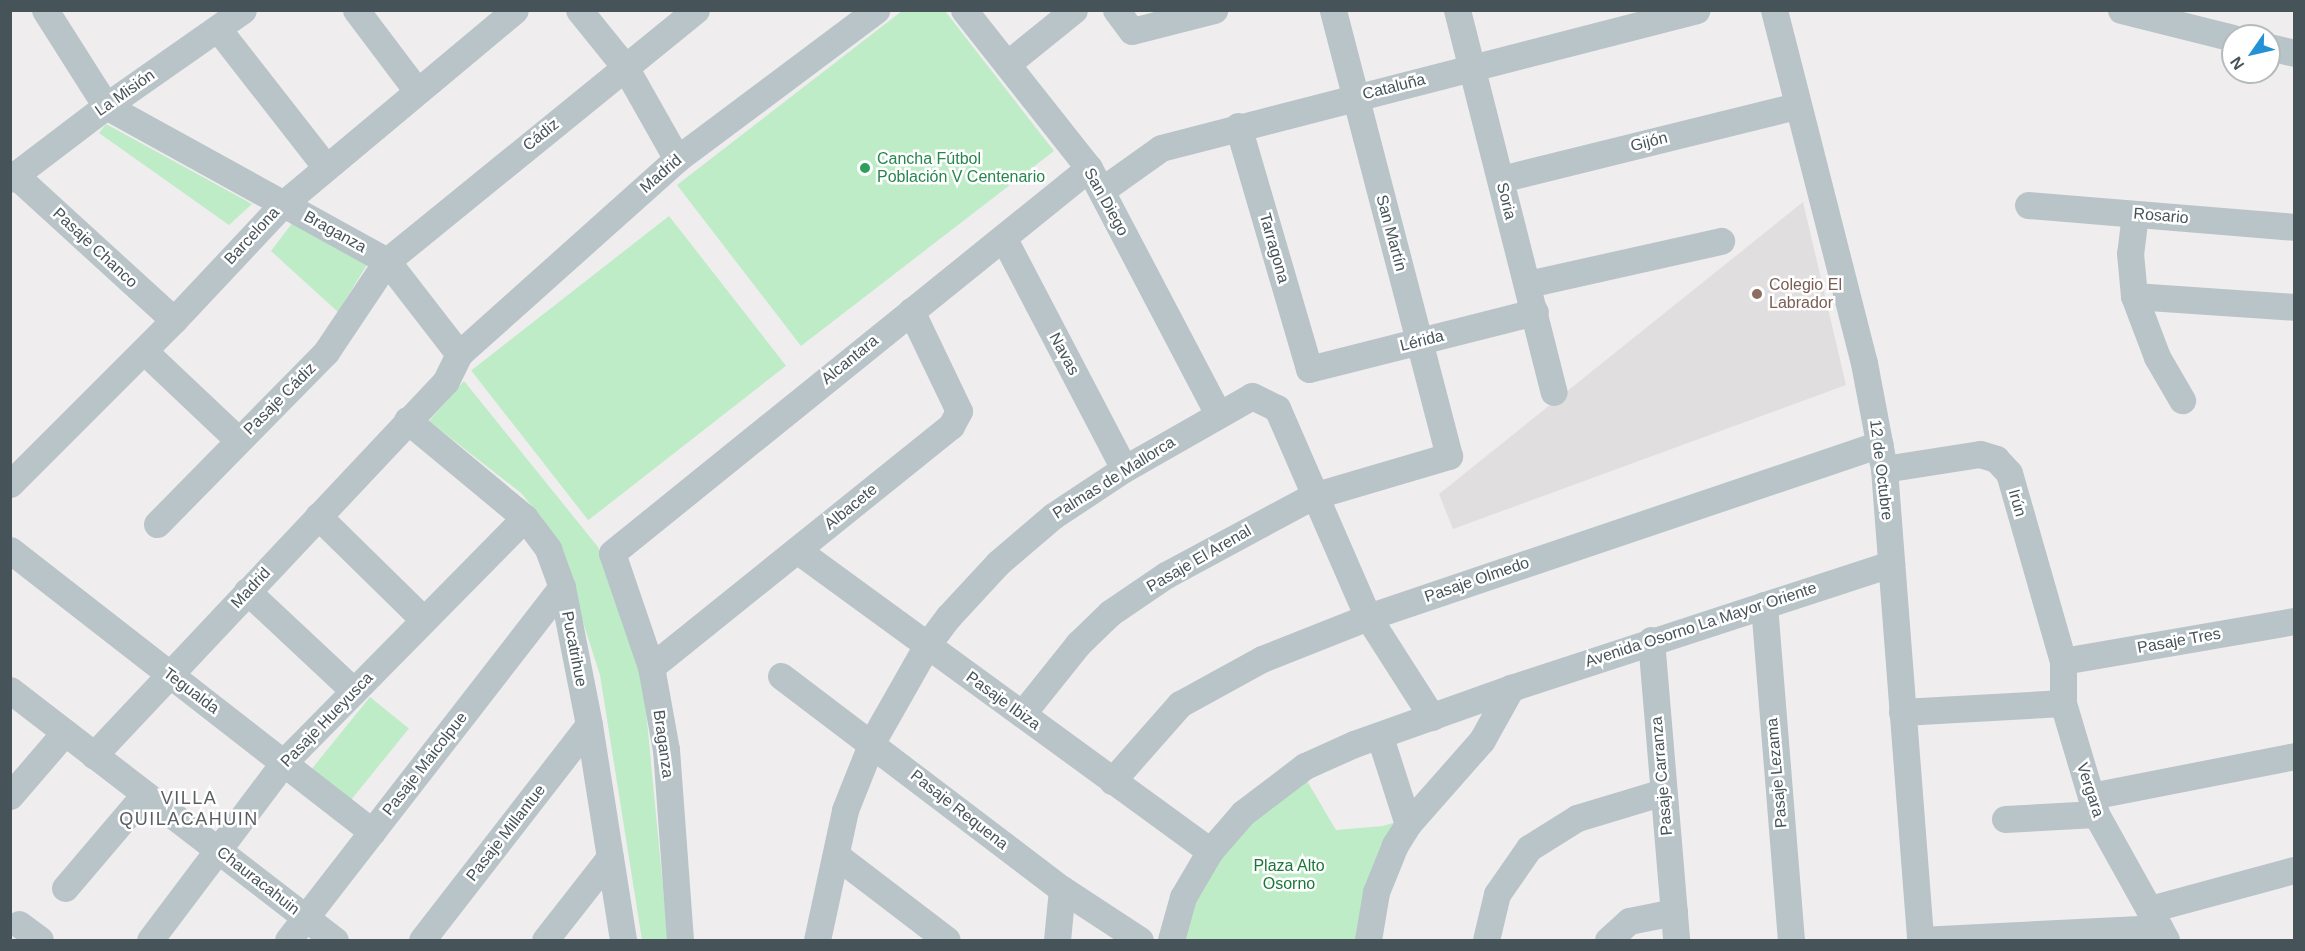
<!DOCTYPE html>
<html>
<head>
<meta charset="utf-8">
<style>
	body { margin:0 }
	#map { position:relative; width:2305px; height:951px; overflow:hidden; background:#f0edee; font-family:Arial,sans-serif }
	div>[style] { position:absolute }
	.education>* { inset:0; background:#e1dedf }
	.green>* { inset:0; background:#bdecc7; transform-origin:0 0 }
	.minor>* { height:27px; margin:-13.5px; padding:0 13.5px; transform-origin:13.5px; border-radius:13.5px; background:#b9c4c9 }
	.dots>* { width:16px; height:16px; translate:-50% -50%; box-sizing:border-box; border:3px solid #fff; border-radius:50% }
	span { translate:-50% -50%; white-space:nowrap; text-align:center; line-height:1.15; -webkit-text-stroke:5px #fff; paint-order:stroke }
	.street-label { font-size:16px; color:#465459 }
	.leisure-label { font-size:16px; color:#27864d }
	.left { translate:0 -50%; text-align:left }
	.education-label { font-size:16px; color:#785e54 }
	.park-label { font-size:16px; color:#1b7738 }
	.neighbourhood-label { font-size:18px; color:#5a5f62; letter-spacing:1.5px }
	.frame { position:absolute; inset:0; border:12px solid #465459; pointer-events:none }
	.north { position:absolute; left:2221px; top:24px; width:60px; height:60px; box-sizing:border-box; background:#fff; border:2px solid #b5bbbd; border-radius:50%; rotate:236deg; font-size:16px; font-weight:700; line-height:24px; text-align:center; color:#465459 }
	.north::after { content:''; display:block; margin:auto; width:21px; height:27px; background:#2291d5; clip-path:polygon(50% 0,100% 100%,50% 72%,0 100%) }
</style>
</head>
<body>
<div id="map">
	<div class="education">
		<div style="clip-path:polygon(1803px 202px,1846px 385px,1453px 529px,1439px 494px)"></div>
	</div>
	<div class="green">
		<div style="clip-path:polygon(902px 11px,945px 11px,1054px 151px,801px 346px,677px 185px)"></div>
		<div style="clip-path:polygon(106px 124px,252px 204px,229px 225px,99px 133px)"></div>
		<div style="left:669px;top:216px;width:190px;height:251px;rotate:52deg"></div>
		<div style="clip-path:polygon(293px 222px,368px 263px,338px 312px,271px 251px)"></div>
		<div style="clip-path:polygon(464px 381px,598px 547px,643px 679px,668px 940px,642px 940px,600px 675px,564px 563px,542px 518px,521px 493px,429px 421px)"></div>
		<div style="left:370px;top:697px;width:50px;height:93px;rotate:39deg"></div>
		<div style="clip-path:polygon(1307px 781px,1336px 830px,1383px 826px,1402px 820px,1358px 940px,1180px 940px,1191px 900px,1239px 831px)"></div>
	</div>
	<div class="minor">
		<div style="left:45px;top:10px;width:114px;rotate:57.6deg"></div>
		<div style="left:106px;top:106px;width:321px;rotate:28.9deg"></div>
		<div style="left:387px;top:261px;width:118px;rotate:52.3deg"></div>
		<div style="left:459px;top:354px;width:30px;rotate:116deg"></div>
		<div style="left:446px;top:381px;width:514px;rotate:133.26deg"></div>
		<div style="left:356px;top:10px;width:101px;rotate:53deg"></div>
		<div style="left:579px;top:10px;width:73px;rotate:51.1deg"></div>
		<div style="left:625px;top:67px;width:106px;rotate:60.5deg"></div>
		<div style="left:964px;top:10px;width:201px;rotate:51.7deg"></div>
		<div style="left:1089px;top:168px;width:278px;rotate:62.3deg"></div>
		<div style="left:1116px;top:10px;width:26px;rotate:53deg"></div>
		<div style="left:1132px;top:31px;width:85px;rotate:-14.4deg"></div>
		<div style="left:1457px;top:10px;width:394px;rotate:75.8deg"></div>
		<div style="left:1774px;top:10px;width:364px;rotate:75.7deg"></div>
		<div style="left:1864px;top:363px;width:108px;rotate:79.3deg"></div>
		<div style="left:1884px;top:469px;width:472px;rotate:85.6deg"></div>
		<div style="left:2121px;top:10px;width:115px;rotate:14deg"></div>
		<div style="left:218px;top:29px;width:174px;rotate:52deg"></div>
		<div style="left:2269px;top:47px;width:26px;rotate:13deg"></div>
		<div style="left:1007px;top:64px;width:86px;rotate:-38.9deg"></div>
		<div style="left:1238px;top:126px;width:253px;rotate:73.7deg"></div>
		<div style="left:1309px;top:369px;width:233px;rotate:-14.2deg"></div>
		<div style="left:15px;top:175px;width:215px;rotate:42.4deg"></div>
		<div style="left:10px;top:179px;width:121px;rotate:-37.2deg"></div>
		<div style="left:106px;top:106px;width:167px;rotate:-35deg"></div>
		<div style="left:1501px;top:179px;width:305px;rotate:-13.9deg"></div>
		<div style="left:1102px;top:190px;width:72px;rotate:-35.4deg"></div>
		<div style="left:1161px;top:148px;width:553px;rotate:-14.44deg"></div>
		<div style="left:2028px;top:205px;width:267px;rotate:4.7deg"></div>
		<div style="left:2135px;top:214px;width:39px;rotate:97deg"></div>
		<div style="left:2130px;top:253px;width:43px;rotate:84.7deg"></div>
		<div style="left:2134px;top:296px;width:65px;rotate:69.3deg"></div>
		<div style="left:2157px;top:357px;width:50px;rotate:59.8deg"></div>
		<div style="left:1004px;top:239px;width:259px;rotate:62.4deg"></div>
		<div style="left:1528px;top:284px;width:198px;rotate:-12.6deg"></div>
		<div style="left:2134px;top:296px;width:160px;rotate:3.9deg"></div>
		<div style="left:144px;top:351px;width:129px;rotate:43.4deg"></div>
		<div style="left:459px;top:354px;width:292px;rotate:-41.8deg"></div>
		<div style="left:677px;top:159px;width:249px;rotate:-36.8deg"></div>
		<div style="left:407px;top:420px;width:153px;rotate:39.7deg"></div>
		<div style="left:525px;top:518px;width:39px;rotate:53deg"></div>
		<div style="left:548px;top:549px;width:40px;rotate:69.8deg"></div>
		<div style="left:562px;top:587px;width:141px;rotate:78.9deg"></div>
		<div style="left:589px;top:725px;width:218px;rotate:81deg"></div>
		<div style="left:1884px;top:469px;width:97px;rotate:-8.9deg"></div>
		<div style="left:1980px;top:454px;width:17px;rotate:17deg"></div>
		<div style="left:1996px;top:459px;width:19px;rotate:47deg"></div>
		<div style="left:2009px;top:473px;width:196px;rotate:74deg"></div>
		<div style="left:2063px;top:661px;width:42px;rotate:90deg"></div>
		<div style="left:2063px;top:703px;width:116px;rotate:73.4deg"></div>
		<div style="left:2096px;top:814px;width:144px;rotate:60.9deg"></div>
		<div style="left:10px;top:484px;width:232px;rotate:-45deg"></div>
		<div style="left:174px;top:320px;width:159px;rotate:-46.8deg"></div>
		<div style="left:283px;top:204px;width:302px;rotate:-39.9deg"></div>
		<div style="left:318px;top:516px;width:148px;rotate:44.5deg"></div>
		<div style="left:157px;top:524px;width:241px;rotate:-45.5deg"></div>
		<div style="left:326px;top:352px;width:110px;rotate:-56.2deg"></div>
		<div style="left:387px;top:261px;width:398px;rotate:-39.1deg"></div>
		<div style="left:10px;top:550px;width:459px;rotate:37.9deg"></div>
		<div style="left:797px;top:550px;width:511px;rotate:36.09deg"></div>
		<div style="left:247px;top:591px;width:146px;rotate:43.1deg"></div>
		<div style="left:1764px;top:605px;width:336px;rotate:85.4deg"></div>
		<div style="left:1651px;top:640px;width:301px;rotate:85.2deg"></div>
		<div style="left:2063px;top:661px;width:234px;rotate:-9.8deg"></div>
		<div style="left:651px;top:667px;width:385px;rotate:-38.8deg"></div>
		<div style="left:951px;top:426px;width:17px;rotate:-62deg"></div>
		<div style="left:959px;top:411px;width:111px;rotate:-115.6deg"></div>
		<div style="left:781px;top:676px;width:353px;rotate:37.2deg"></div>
		<div style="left:1062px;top:889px;width:93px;rotate:33.2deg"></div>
		<div style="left:10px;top:690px;width:410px;rotate:37.6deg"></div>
		<div style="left:1902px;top:712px;width:161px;rotate:-3.2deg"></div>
		<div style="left:1022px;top:714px;width:90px;rotate:-51.3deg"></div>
		<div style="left:1078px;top:644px;width:45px;rotate:-44.1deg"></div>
		<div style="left:1110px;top:613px;width:68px;rotate:-34.2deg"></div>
		<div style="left:1166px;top:575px;width:167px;rotate:-28.3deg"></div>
		<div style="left:1313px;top:496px;width:142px;rotate:-16.4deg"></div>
		<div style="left:1449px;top:456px;width:461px;rotate:-104.6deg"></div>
		<div style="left:1380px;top:737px;width:91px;rotate:72.2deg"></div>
		<div style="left:1112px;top:781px;width:103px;rotate:-48.6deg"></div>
		<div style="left:1180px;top:704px;width:94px;rotate:-28.8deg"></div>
		<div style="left:1262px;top:659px;width:114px;rotate:-21.6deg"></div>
		<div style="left:1368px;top:617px;width:540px;rotate:-18.67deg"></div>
		<div style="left:10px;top:796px;width:84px;rotate:-49.3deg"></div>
		<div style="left:2091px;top:796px;width:207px;rotate:-11.1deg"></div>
		<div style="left:2005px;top:819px;width:91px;rotate:-3.1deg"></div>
		<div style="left:837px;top:856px;width:138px;rotate:37.4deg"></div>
		<div style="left:65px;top:888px;width:123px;rotate:-49.6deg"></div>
		<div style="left:2150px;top:909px;width:149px;rotate:-15.2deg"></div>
		<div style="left:19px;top:924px;width:26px;rotate:37deg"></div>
		<div style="left:150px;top:940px;width:223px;rotate:-53deg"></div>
		<div style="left:284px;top:762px;width:343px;rotate:-45.4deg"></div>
		<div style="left:288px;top:940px;width:447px;rotate:-52.2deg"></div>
		<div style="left:422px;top:940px;width:272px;rotate:-52.2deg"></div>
		<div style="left:545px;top:940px;width:105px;rotate:-51.9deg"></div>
		<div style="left:680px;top:940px;width:191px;rotate:-94.2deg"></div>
		<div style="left:666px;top:750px;width:84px;rotate:-100.2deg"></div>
		<div style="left:651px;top:667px;width:120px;rotate:-108.9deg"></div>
		<div style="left:612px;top:553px;width:613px;rotate:-38.91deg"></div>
		<div style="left:817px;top:940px;width:133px;rotate:-77.8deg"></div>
		<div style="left:845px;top:810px;width:73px;rotate:-68.3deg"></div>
		<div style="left:872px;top:742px;width:112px;rotate:-60.4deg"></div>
		<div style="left:927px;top:645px;width:36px;rotate:-53deg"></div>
		<div style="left:949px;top:616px;width:72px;rotate:-47.2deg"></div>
		<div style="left:998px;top:563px;width:72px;rotate:-40.5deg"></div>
		<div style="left:1053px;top:516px;width:85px;rotate:-33.5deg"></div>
		<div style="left:1124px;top:469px;width:147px;rotate:-29.7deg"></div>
		<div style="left:1252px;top:396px;width:28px;rotate:26deg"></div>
		<div style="left:1277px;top:408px;width:228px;rotate:66.5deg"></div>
		<div style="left:1368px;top:617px;width:119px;rotate:57.4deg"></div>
		<div style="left:1057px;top:940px;width:51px;rotate:-84.4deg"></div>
		<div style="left:1171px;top:940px;width:45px;rotate:-74.4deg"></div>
		<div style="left:1183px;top:897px;width:53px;rotate:-59.6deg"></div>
		<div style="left:1210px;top:851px;width:50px;rotate:-49deg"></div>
		<div style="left:1243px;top:813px;width:78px;rotate:-37.2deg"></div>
		<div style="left:1305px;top:766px;width:54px;rotate:-24.2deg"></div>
		<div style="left:1354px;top:744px;width:167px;rotate:-19.6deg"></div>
		<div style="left:1511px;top:688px;width:400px;rotate:-18.1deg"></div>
		<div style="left:1368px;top:940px;width:49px;rotate:-80.5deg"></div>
		<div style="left:1376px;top:892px;width:51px;rotate:-68deg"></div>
		<div style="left:1395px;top:845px;width:25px;rotate:-58deg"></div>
		<div style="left:1408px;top:824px;width:112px;rotate:-48.6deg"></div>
		<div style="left:1482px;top:740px;width:60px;rotate:-60.9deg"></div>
		<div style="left:1486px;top:940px;width:47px;rotate:-76.6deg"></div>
		<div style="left:1497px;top:894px;width:56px;rotate:-55.2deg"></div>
		<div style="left:1529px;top:848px;width:57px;rotate:-32deg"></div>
		<div style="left:1577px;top:818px;width:90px;rotate:-16.8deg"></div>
		<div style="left:1608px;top:940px;width:28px;rotate:-42deg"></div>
		<div style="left:1629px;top:921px;width:46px;rotate:-11.3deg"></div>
		<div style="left:1920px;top:940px;width:240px;rotate:-2.9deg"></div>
	</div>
	<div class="dots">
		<div style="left:865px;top:168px;background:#2e9e5b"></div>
		<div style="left:1757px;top:294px;background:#8d6e63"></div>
	</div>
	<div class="street-label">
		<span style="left:1394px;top:87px;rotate:-14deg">Cataluña</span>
		<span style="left:125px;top:93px;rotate:-35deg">La Misión</span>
		<span style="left:541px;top:135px;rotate:-39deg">Cádiz</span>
		<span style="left:1649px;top:142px;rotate:-14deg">Gijón</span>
		<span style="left:661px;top:174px;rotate:-41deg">Madrid</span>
		<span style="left:1506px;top:201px;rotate:76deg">Soria</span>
		<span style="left:1106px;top:202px;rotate:61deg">San Diego</span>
		<span style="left:2161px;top:216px;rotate:5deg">Rosario</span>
		<span style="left:335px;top:232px;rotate:29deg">Braganza</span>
		<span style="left:1391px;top:233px;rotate:75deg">San Martín</span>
		<span style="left:252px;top:236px;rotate:-47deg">Barcelona</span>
		<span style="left:95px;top:248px;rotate:43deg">Pasaje Chanco</span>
		<span style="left:1274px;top:248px;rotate:74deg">Tarragona</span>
		<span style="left:1422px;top:341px;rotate:-14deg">Lérida</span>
		<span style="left:1064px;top:354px;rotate:62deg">Navas</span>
		<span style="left:850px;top:360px;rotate:-39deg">Alcantara</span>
		<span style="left:280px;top:399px;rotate:-45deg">Pasaje Cádiz</span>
		<span style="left:1881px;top:470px;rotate:83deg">12 de Octubre</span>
		<span style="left:1114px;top:478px;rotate:-32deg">Palmas de Mallorca</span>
		<span style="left:2017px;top:503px;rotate:74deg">Irún</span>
		<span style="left:851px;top:507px;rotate:-39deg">Albacete</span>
		<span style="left:1199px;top:559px;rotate:-30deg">Pasaje El Arenal</span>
		<span style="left:1477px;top:580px;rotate:-19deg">Pasaje Olmedo</span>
		<span style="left:251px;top:588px;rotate:-47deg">Madrid</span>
		<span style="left:1701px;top:625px;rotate:-18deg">Avenida Osorno La Mayor Oriente</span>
		<span style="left:2179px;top:641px;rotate:-10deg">Pasaje Tres</span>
		<span style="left:574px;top:649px;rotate:79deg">Pucatrihue</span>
		<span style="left:191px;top:691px;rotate:37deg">Tegualda</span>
		<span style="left:1003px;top:701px;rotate:36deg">Pasaje Ibiza</span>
		<span style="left:327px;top:720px;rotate:-46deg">Pasaje Hueyusca</span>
		<span style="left:663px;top:744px;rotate:82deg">Braganza</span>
		<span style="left:425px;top:764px;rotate:-52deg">Pasaje Maicolpue</span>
		<span style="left:1777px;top:773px;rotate:-95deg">Pasaje Lezama</span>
		<span style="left:1662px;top:776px;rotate:-95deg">Pasaje Carranza</span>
		<span style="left:2090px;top:790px;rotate:72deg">Vergara</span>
		<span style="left:959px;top:810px;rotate:38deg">Pasaje Requena</span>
		<span style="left:506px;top:833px;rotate:-52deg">Pasaje Millantue</span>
		<span style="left:258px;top:881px;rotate:38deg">Chauracahuin</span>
	</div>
	<div class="leisure-label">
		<span class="left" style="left:877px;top:168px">Cancha Fútbol<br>Población V Centenario</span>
	</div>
	<div class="education-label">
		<span class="left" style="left:1769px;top:294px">Colegio El<br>Labrador</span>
	</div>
	<div class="park-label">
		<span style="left:1289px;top:875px">Plaza Alto<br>Osorno</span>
	</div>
	<div class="neighbourhood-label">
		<span style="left:189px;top:809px">VILLA<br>QUILACAHUIN</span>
	</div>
	<div class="frame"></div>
	<div class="north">N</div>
</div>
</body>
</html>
